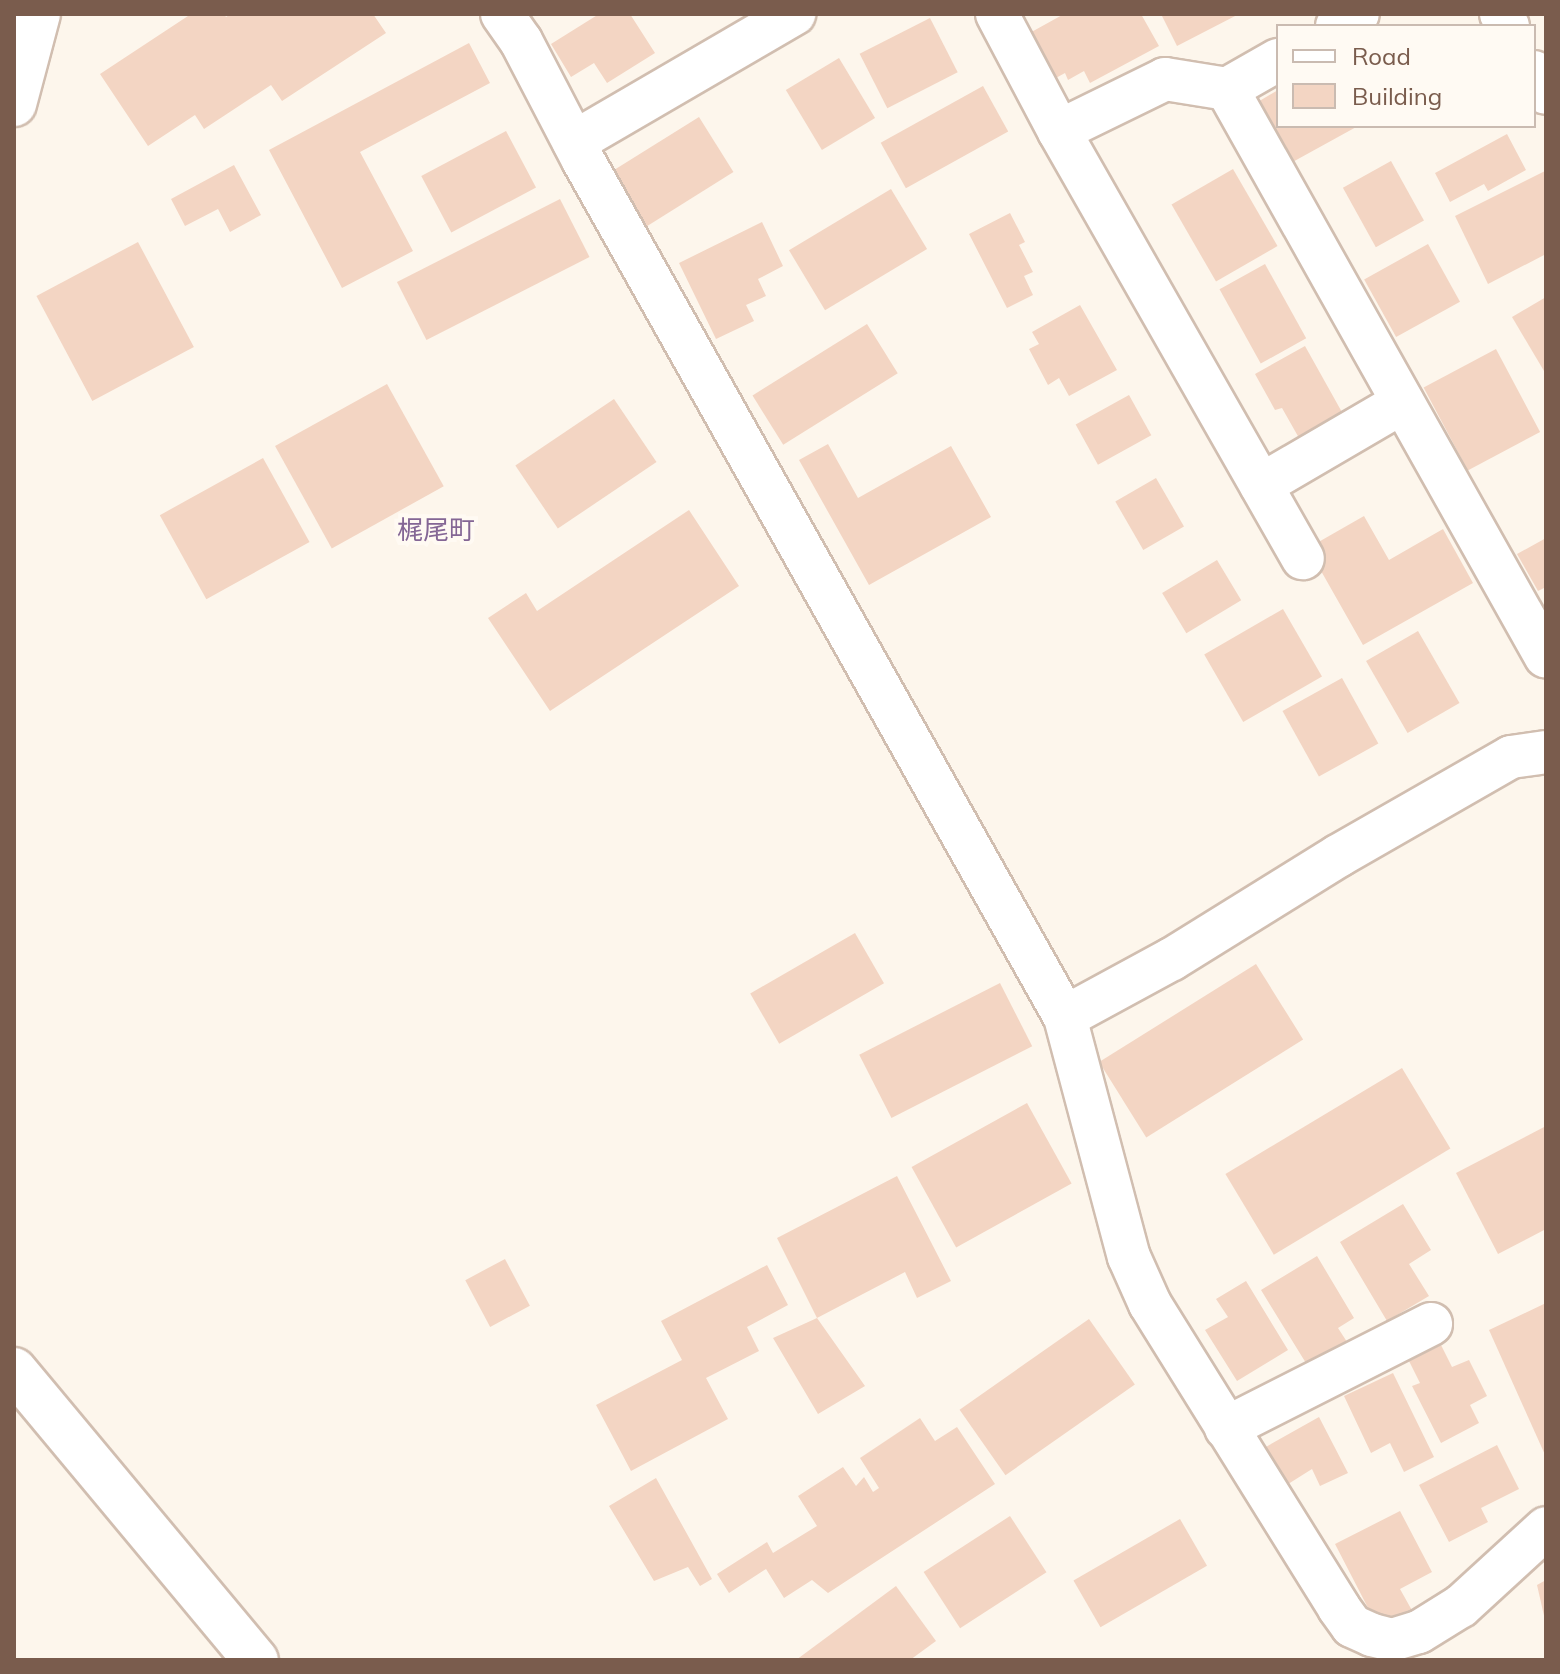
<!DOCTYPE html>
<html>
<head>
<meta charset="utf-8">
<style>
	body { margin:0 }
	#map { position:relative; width:1560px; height:1674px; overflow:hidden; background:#fdf6ec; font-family:Mulish,"Noto Sans JP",sans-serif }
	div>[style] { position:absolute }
	.building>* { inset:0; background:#f3d5c3; transform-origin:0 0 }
	.roads { filter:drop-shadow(2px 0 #d1beb0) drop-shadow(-2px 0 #d1beb0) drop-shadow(0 2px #d1beb0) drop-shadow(0 -2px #d1beb0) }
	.minor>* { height:42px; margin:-21px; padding:0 21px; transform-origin:21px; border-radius:21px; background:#fff }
	.tertiary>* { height:44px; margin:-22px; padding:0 22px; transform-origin:22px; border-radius:22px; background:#fff }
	span { translate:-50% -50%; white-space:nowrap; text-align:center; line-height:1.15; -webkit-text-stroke:8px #fffaf3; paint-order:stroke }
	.quarter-label { font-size:26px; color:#846695 }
	.frame { position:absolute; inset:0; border:16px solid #7a5c4d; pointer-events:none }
	.legend { position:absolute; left:1276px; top:24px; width:260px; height:104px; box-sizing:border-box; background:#fffaf3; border:2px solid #cabbb1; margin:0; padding:10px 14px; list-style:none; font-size:24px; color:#7a5c4d }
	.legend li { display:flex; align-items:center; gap:16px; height:40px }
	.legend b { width:40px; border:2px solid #cabbb1 }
</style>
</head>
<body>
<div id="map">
	<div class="building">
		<div style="clip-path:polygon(191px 14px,224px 14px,226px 17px,231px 14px,373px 14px,386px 33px,282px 101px,271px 85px,204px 129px,195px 115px,148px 146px,100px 74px)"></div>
		<div style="clip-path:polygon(599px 14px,630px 14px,655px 53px,607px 83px,594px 63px,571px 77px,551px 44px)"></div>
		<div style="clip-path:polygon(1064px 14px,1141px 14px,1159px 46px,1090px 83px,1084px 71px,1068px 80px,1065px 73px,1043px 85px,1017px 40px)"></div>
		<div style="clip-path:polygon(1161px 14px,1239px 14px,1177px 46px)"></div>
		<div style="left:930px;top:18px;width:61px;height:79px;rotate:63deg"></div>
		<div style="clip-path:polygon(469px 43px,490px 83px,360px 152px,413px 251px,342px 288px,269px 150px)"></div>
		<div style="left:839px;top:58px;width:70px;height:62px;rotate:59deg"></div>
		<div style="left:983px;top:86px;width:52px;height:117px;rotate:61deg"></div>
		<div style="clip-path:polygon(1278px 90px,1278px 126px,1358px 126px,1289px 164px,1256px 103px)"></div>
		<div style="left:699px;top:117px;width:65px;height:111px;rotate:58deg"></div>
		<div style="left:506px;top:131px;width:64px;height:96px;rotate:62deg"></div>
		<div style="clip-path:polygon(1507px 134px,1526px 170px,1488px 191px,1484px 184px,1450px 202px,1435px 173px)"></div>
		<div style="left:1391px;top:161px;width:68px;height:55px;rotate:61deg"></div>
		<div style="clip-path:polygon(234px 165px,261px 215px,230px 232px,218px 209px,185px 226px,171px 199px)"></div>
		<div style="left:1233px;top:169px;width:89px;height:71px;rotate:60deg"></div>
		<div style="clip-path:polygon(1545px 171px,1546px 254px,1488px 284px,1455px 216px)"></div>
		<div style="left:891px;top:189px;width:70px;height:119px;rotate:59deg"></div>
		<div style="left:560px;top:199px;width:65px;height:183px;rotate:63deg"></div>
		<div style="clip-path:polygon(1010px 213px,1025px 242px,1019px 245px,1033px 272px,1024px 276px,1033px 295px,1007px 308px,969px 234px)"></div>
		<div style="clip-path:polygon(762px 222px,783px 266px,758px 279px,766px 296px,746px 305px,754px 321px,716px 339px,679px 263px)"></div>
		<div style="left:138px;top:242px;width:119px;height:115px;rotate:62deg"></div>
		<div style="left:1428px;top:244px;width:66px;height:73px;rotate:61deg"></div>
		<div style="left:1265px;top:264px;width:85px;height:52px;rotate:61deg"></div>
		<div style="clip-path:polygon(1546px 297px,1546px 370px,1544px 371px,1512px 317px)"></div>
		<div style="clip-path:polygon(1080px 305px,1117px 370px,1069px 396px,1059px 378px,1048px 385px,1029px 349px,1039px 344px,1032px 332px)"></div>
		<div style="left:867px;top:324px;width:58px;height:135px;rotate:58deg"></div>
		<div style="clip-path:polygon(1305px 346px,1343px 414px,1299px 438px,1282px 408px,1275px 410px,1255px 374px)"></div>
		<div style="left:1496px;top:349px;width:94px;height:82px;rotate:62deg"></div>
		<div style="left:387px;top:384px;width:117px;height:128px;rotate:61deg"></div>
		<div style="left:1129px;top:395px;width:46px;height:61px;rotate:61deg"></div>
		<div style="left:614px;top:399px;width:76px;height:119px;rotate:56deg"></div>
		<div style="clip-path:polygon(828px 444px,858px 498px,951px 446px,991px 517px,869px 585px,799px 460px)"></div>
		<div style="left:263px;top:458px;width:96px;height:118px;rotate:61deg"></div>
		<div style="left:1156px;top:478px;width:56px;height:47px;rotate:60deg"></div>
		<div style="clip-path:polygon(689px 510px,739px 586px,550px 711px,488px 618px,526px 593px,537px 611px)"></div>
		<div style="clip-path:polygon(1364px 516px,1389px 560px,1443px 529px,1473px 583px,1363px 645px,1308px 548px)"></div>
		<div style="clip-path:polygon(1546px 538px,1546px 587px,1538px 591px,1517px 554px)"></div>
		<div style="left:1217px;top:560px;width:47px;height:64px;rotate:59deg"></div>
		<div style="left:1283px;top:609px;width:78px;height:91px;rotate:60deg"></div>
		<div style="left:1418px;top:631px;width:83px;height:60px;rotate:60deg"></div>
		<div style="left:1342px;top:678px;width:75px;height:68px;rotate:61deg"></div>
		<div style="left:855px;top:933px;width:58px;height:121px;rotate:60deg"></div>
		<div style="left:1256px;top:964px;width:89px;height:185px;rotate:58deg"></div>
		<div style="left:1000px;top:983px;width:71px;height:158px;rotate:63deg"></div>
		<div style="left:1402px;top:1068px;width:94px;height:206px;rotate:59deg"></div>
		<div style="left:1027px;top:1103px;width:92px;height:132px;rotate:61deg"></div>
		<div style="clip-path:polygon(1546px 1126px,1546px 1229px,1498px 1254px,1456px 1173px)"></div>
		<div style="clip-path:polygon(897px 1176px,951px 1281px,917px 1298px,905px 1272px,817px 1318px,865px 1386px,818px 1414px,773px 1338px,817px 1318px,777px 1238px)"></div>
		<div style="clip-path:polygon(1403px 1204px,1431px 1250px,1409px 1264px,1429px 1296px,1387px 1321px,1340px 1242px)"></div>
		<div style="clip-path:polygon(1317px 1256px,1354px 1318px,1338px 1328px,1349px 1345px,1309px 1368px,1261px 1290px)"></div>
		<div style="left:505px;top:1259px;width:53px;height:45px;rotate:62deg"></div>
		<div style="clip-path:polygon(767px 1265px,788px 1305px,747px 1327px,759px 1351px,706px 1378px,728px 1419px,631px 1471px,596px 1405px,682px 1360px,661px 1321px)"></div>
		<div style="clip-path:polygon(1246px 1281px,1288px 1350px,1237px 1381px,1205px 1330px,1228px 1317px,1216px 1299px)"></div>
		<div style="clip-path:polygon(1546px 1303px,1546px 1457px,1489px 1330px)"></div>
		<div style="left:1089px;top:1319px;width:80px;height:158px;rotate:55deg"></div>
		<div style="clip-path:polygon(1441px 1345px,1452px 1367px,1469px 1360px,1487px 1396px,1470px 1405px,1479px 1423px,1441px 1443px,1412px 1386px,1420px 1383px,1409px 1361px)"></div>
		<div style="clip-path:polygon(1393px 1373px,1434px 1457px,1404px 1472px,1390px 1443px,1371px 1453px,1344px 1396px)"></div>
		<div style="clip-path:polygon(1319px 1417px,1348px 1473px,1320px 1486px,1312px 1469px,1285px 1486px,1264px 1448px)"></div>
		<div style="clip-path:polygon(920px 1418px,935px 1441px,957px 1427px,995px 1484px,828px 1593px,812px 1580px,784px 1598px,766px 1569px,729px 1593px,717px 1574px,767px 1542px,773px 1553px,817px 1526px,798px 1496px,843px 1467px,856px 1486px,864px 1477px,873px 1492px,879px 1488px,860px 1458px)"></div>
		<div style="clip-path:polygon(1497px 1445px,1519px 1489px,1481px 1508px,1488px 1522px,1449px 1542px,1419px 1485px)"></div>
		<div style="clip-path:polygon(656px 1478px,712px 1579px,700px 1586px,688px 1567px,654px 1581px,609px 1506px)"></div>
		<div style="clip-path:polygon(1400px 1511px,1432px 1572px,1400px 1589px,1414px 1614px,1380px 1631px,1335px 1544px)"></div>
		<div style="left:1010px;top:1516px;width:67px;height:103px;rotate:57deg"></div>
		<div style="left:1180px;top:1519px;width:54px;height:123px;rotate:60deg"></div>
		<div style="clip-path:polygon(1546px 1580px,1546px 1620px,1545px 1620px,1537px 1585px)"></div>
		<div style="clip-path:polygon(896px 1586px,936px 1641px,910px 1660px,796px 1660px)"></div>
	</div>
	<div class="roads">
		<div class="minor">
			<div style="left:502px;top:14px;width:33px;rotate:55deg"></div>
			<div style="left:521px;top:41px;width:134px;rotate:62.5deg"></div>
			<div style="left:583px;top:160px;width:983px;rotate:60.65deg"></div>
			<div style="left:1065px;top:1017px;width:248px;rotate:75.1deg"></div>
			<div style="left:1129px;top:1257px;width:51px;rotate:65.9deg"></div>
			<div style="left:1150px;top:1304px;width:358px;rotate:58.1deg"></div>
			<div style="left:1339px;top:1608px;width:22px;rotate:54deg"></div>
			<div style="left:1352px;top:1626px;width:22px;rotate:24deg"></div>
			<div style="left:1372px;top:1635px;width:21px;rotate:14deg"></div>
			<div style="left:1392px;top:1640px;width:28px;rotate:-17deg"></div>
			<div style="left:1419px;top:1632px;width:49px;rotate:-31.8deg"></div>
			<div style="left:1461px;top:1606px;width:115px;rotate:-42.5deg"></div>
			<div style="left:997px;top:14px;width:132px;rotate:62.1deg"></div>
			<div style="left:1059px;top:131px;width:118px;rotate:-26.1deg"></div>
			<div style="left:1165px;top:79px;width:63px;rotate:9.2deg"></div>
			<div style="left:1227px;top:89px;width:59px;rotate:-29.6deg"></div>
			<div style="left:1501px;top:14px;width:14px;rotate:60deg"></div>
			<div style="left:1337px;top:26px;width:24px;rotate:-30deg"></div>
			<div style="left:1534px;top:72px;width:24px;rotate:60deg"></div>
			<div style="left:1227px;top:89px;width:651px;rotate:60.68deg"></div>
			<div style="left:1059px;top:131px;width:492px;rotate:60.3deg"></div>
			<div style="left:574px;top:142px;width:255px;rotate:-30.2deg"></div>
			<div style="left:1261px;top:485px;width:164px;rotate:-30.3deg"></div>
			<div style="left:1065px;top:1017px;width:122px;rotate:-28.5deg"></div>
			<div style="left:1172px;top:959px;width:195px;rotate:-31.8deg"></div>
			<div style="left:1338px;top:856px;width:199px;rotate:-29.8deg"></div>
			<div style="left:1511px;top:757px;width:35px;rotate:-8deg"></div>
			<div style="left:1226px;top:1428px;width:230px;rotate:-26.9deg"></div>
		</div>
		<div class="tertiary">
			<div style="left:14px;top:104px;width:93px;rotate:-75.1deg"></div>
			<div style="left:14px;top:1370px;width:378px;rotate:50.2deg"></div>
		</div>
	</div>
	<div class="quarter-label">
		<span style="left:436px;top:530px">梶尾町</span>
	</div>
	<div class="frame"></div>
	<ul class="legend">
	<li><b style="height:10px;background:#fff"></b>Road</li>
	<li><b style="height:22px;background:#f3d5c3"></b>Building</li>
	</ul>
</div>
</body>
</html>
